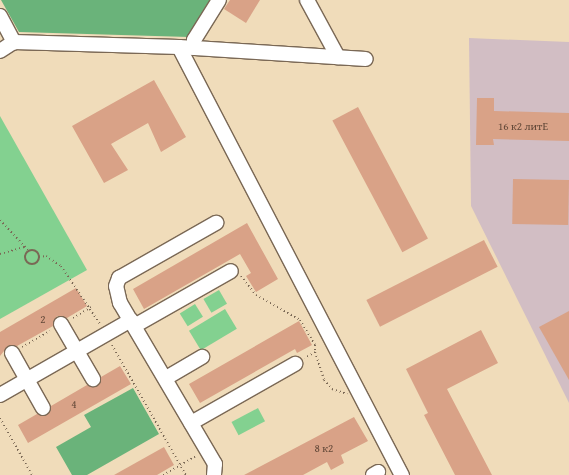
<!DOCTYPE html>
<html>
<head>
<meta charset="utf-8">
<style>
	body { margin:0 }
	#map { position:relative; width:569px; height:475px; overflow:hidden; background:#f0dcba; font-family:"Gentium Book Plus",serif }
	div>[style] { position:absolute }
	.industrial>* { inset:0; background:#d2bec4 }
	.green>* { inset:0; background:#83d190; transform-origin:0 0 }
	.forest>* { inset:0; background:#6ab37a }
	.building>* { inset:0; background:#d9a287; transform-origin:0 0 }
	.path>* { height:2px; margin-top:-1px; transform-origin:0; background:repeating-linear-gradient(90deg,#7a6855 0 1px,transparent 0 4px) }
	.path>.ring { margin:-1px; padding:0; box-sizing:content-box; background:none; border:2px solid #7a6855; border-radius:50% }
	.roads { filter:drop-shadow(1px 0 #7a6855) drop-shadow(-1px 0 #7a6855) drop-shadow(0 1px #7a6855) drop-shadow(0 -1px #7a6855) }
	.minor>* { height:14px; margin:-7px; padding:0 7px; transform-origin:7px; border-radius:7px; background:#fff }
	span { translate:-50% -50%; white-space:nowrap; text-align:center; line-height:1.15; -webkit-text-stroke:3px #fbf7ec; paint-order:stroke }
	.number-label { font-size:11px; color:#624838 }
	.number-label span { -webkit-text-stroke-width:0 }
</style>
</head>
<body>
<div id="map">
	<div class="industrial">
		<div style="clip-path:polygon(469px 38px,569px 42px,569px 403px,471px 206px)"></div>
	</div>
	<div class="green">
		<div style="clip-path:polygon(0 116px,87px 270px,0 319px)"></div>
		<div style="left:219px;top:290px;width:16px;height:18px;rotate:60deg"></div>
		<div style="left:195px;top:304px;width:15px;height:18px;rotate:58deg"></div>
		<div style="left:225px;top:309px;width:23px;height:42px;rotate:59deg"></div>
		<div style="left:258px;top:408px;width:15px;height:30px;rotate:62deg"></div>
	</div>
	<div class="forest">
		<div style="clip-path:polygon(1px 0,211px 0,189px 37px,19px 32px)"></div>
		<div style="clip-path:polygon(133px 388px,159px 434px,87px 475px,72px 475px,56px 447px,91px 427px,84px 415px)"></div>
	</div>
	<div class="building">
		<div style="clip-path:polygon(230px 0,260px 0,246px 23px,224px 9px)"></div>
		<div style="clip-path:polygon(154px 80px,186px 137px,161px 152px,148px 123px,111px 144px,128px 170px,104px 183px,72px 126px)"></div>
		<div style="clip-path:polygon(477px 98px,494px 98px,494px 111px,569px 113px,569px 141px,493px 139px,494px 145px,476px 145px)"></div>
		<div style="left:358px;top:107px;width:149px;height:29px;rotate:62deg"></div>
		<div style="left:513px;top:179px;width:56px;height:45px;rotate:1deg"></div>
		<div style="clip-path:polygon(247px 223px,278px 279px,256px 292px,246px 276px,251px 273px,240px 254px,144px 309px,133px 289px)"></div>
		<div style="left:484px;top:240px;width:30px;height:132px;rotate:63deg"></div>
		<div style="clip-path:polygon(76px 288px,87px 306px,67px 318px,57px 316px,53px 326px,17px 346px,8px 346px,0 356px,0 332px)"></div>
		<div style="clip-path:polygon(569px 311px,569px 380px,539px 327px)"></div>
		<div style="clip-path:polygon(299px 321px,312px 345px,297px 353px,295px 349px,200px 403px,189px 384px)"></div>
		<div style="clip-path:polygon(481px 330px,498px 363px,447px 389px,492px 475px,455px 475px,424px 415px,428px 413px,406px 369px)"></div>
		<div style="clip-path:polygon(120px 366px,131px 384px,28px 443px,18px 425px,37px 414px,47px 415px,51px 406px,87px 385px,97px 386px,101px 377px)"></div>
		<div style="clip-path:polygon(354px 417px,368px 441px,341px 455px,344px 463px,331px 470px,327px 462px,303px 475px,244px 475px)"></div>
		<div style="clip-path:polygon(164px 447px,174px 465px,157px 475px,114px 475px)"></div>
	</div>
	<div class="path">
		<div style="left:0;top:220px;width:41px;rotate:47deg"></div>
		<div class="ring" style="left:25px;top:250px;width:12px;height:12px"></div>
		<div style="left:0;top:254px;width:26px;rotate:-16deg"></div>
		<div style="left:39px;top:257px;width:7px;rotate:-8deg"></div>
		<div style="left:46px;top:256px;width:18px;rotate:34deg"></div>
		<div style="left:61px;top:266px;width:70px;rotate:56.1deg"></div>
		<div style="left:241px;top:276px;width:24px;rotate:52deg"></div>
		<div style="left:256px;top:295px;width:51px;rotate:29.6deg"></div>
		<div style="left:300px;top:320px;width:29px;rotate:59deg"></div>
		<div style="left:315px;top:345px;width:7px;rotate:90deg"></div>
		<div style="left:315px;top:352px;width:12px;rotate:149deg"></div>
		<div style="left:73px;top:318px;width:21px;rotate:-31deg"></div>
		<div style="left:112px;top:345px;width:150px;rotate:60.4deg"></div>
		<div style="left:22px;top:347px;width:32px;rotate:-30deg"></div>
		<div style="left:315px;top:352px;width:29px;rotate:72deg"></div>
		<div style="left:324px;top:380px;width:12px;rotate:48deg"></div>
		<div style="left:332px;top:389px;width:16px;rotate:18deg"></div>
		<div style="left:0;top:418px;width:65px;rotate:60.7deg"></div>
		<div style="left:163px;top:475px;width:38px;rotate:-30deg"></div>
	</div>
	<div class="roads">
		<div class="minor">
			<div style="left:307px;top:0;width:65px;rotate:61.5deg"></div>
			<div style="left:0;top:16px;width:30px;rotate:62deg"></div>
			<div style="left:14px;top:42px;width:165px;rotate:1.7deg"></div>
			<div style="left:179px;top:47px;width:187px;rotate:3.7deg"></div>
			<div style="left:179px;top:47px;width:483px;rotate:62.5deg"></div>
			<div style="left:194px;top:48px;width:8px;rotate:-90deg"></div>
			<div style="left:194px;top:40px;width:47px;rotate:-58deg"></div>
			<div style="left:0;top:51px;width:17px;rotate:-33deg"></div>
			<div style="left:61px;top:324px;width:64px;rotate:59.8deg"></div>
			<div style="left:136px;top:325px;width:109px;rotate:-29.6deg"></div>
			<div style="left:12px;top:353px;width:63px;rotate:60.6deg"></div>
			<div style="left:166px;top:378px;width:42px;rotate:-30.3deg"></div>
			<div style="left:0;top:395px;width:151px;rotate:-29.8deg"></div>
			<div style="left:191px;top:423px;width:120px;rotate:-29.6deg"></div>
			<div style="left:214px;top:475px;width:11px;rotate:-85deg"></div>
			<div style="left:215px;top:464px;width:187px;rotate:-120.5deg"></div>
			<div style="left:120px;top:303px;width:17px;rotate:-103deg"></div>
			<div style="left:116px;top:286px;width:9px;rotate:-69deg"></div>
			<div style="left:119px;top:278px;width:112px;rotate:-29.6deg"></div>
			<div style="left:373px;top:475px;width:6px;rotate:-31deg"></div>
		</div>
	</div>
	<div class="number-label">
		<span style="left:523px;top:126px">16 к2 литЕ</span>
		<span style="left:43px;top:319px">2</span>
		<span style="left:74px;top:404px">4</span>
		<span style="left:324px;top:448px">8 к2</span>
	</div>
</div>
</body>
</html>
